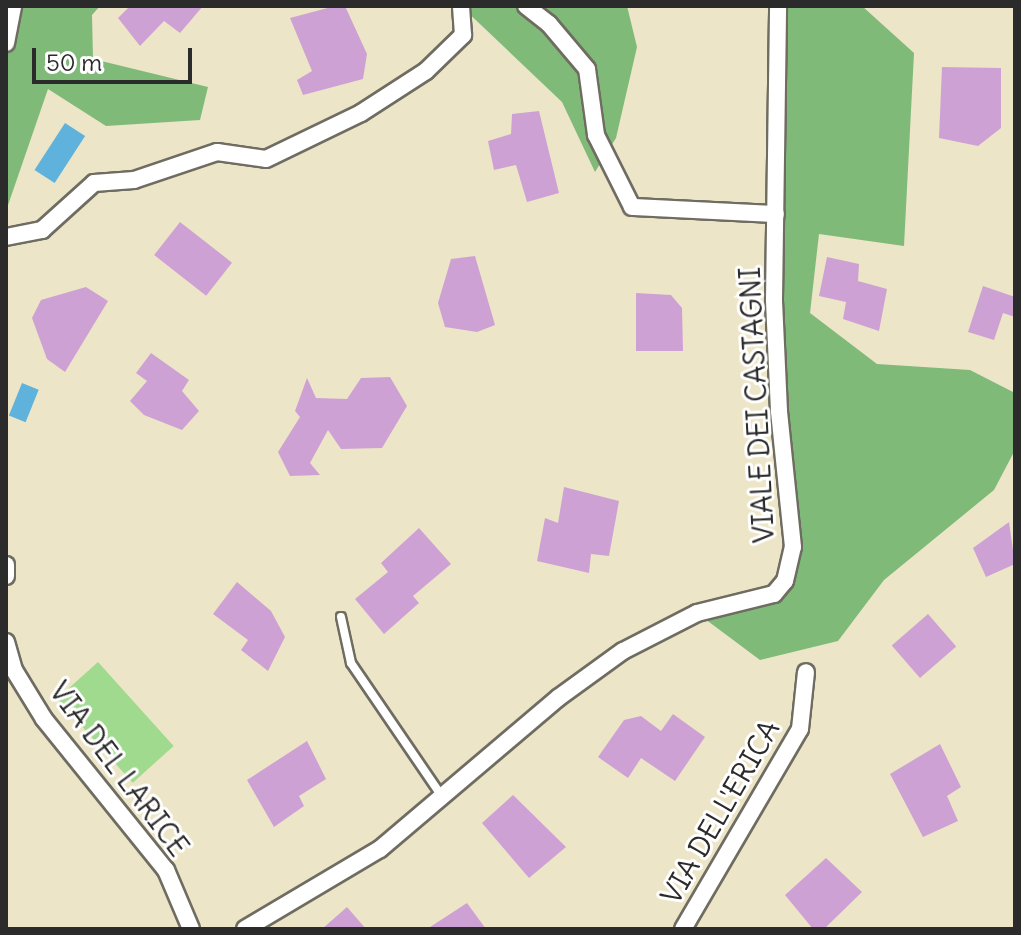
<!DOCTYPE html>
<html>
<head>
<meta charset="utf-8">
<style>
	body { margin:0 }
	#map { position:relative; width:1021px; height:935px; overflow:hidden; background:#ede5c7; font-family:Delius,sans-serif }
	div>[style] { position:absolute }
	.green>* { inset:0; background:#9fda8e; transform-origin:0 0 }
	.forest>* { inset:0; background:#7fba79 }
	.water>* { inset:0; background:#5fb2db; transform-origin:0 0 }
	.building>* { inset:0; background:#cea1d4; transform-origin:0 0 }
	.roads { filter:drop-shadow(2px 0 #6f6c62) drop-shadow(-2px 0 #6f6c62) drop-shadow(0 2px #6f6c62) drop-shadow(0 -2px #6f6c62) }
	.service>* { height:8px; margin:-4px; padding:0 4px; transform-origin:4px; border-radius:4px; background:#fff }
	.minor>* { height:16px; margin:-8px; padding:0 8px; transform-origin:8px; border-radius:8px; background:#fff }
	span { translate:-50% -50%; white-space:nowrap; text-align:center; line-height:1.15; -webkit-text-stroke:6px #fff; paint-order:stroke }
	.street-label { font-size:28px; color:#2b2b2b }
	.frame { position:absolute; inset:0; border:8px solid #2b2b2b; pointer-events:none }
	.scale { position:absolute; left:32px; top:48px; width:160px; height:36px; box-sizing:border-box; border:4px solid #2b2b2b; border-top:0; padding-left:10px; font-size:24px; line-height:28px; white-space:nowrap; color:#2b2b2b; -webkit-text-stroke:6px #fff; paint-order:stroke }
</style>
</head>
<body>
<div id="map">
	<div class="green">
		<div style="left:98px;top:662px;width:113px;height:55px;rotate:48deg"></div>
	</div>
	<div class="forest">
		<div style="clip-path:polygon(6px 6px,100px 6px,92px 15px,93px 59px,208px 87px,200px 120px,106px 126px,48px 89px,6px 211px)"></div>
		<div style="clip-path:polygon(461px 6px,627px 6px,637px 47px,616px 138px,595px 172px,562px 102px)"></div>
		<div style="clip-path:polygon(778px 6px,862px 6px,914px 53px,904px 246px,819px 234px,810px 313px,877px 364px,970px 370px,1015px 393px,1015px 450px,994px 490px,884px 580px,838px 641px,760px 660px,697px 613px,774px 594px,793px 547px,779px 411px)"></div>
	</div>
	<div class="water">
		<div style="left:65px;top:123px;width:24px;height:56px;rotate:33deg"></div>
		<div style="left:22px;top:383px;width:18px;height:35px;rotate:22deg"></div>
	</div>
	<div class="building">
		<div style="clip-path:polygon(130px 6px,203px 6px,180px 33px,164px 21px,140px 46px,118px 18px)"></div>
		<div style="clip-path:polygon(335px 6px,345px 6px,367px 54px,363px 79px,303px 95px,297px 80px,312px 71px,290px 18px)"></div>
		<div style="clip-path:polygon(942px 67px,1001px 68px,1001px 128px,978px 146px,939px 138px)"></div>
		<div style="clip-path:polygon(539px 111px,559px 193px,527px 202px,516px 165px,494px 170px,488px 141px,511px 134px,512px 114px)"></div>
		<div style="left:180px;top:222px;width:66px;height:42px;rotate:38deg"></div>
		<div style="clip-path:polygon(475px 256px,495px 325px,477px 332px,445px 327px,438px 303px,451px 259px)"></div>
		<div style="clip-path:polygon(827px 257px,859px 264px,858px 281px,887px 289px,879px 331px,843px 319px,846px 302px,819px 296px)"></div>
		<div style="clip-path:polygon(983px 286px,1015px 297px,1015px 317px,1003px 313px,994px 340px,968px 332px)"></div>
		<div style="clip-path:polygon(86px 287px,108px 301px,65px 372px,47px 359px,32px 318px,41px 300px)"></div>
		<div style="clip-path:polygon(636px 293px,671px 295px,682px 308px,683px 351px,636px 351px)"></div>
		<div style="clip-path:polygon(151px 353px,189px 380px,182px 391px,199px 411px,182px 430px,144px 415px,130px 401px,147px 381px,136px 373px)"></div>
		<div style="clip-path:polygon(390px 377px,407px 406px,382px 448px,341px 449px,328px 430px,310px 463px,320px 475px,290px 476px,278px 452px,300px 417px,295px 411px,307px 378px,316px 398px,347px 399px,361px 378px)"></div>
		<div style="clip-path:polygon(564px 487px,619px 501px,609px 556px,591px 554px,589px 573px,537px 561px,545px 518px,558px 523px)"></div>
		<div style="clip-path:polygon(1009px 522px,1015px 564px,986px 577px,973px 548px)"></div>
		<div style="clip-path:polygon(419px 528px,451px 564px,413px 596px,419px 603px,384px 634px,355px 599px,388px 572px,381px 563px)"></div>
		<div style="clip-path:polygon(237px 582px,271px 611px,285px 637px,268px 671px,241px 650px,248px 640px,213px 614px)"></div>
		<div style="left:928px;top:614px;width:43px;height:48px;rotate:49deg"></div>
		<div style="clip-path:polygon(673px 714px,705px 737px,675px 781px,641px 758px,628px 778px,598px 757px,624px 720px,641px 716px,661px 731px)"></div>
		<div style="clip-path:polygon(307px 741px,326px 779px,299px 796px,304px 806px,274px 827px,247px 780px)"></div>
		<div style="clip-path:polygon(940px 744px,961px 787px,947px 796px,958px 821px,923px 837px,890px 774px)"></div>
		<div style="clip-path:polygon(513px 795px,566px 847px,529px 878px,482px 823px)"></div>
		<div style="clip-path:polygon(826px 858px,862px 892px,824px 929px,813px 929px,785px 895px)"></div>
		<div style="clip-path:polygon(467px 903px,486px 929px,427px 929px)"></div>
		<div style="clip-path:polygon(347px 907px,366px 929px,322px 929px)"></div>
	</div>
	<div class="roads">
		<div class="service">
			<div style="left:341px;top:617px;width:47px;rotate:77.7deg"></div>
			<div style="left:351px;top:663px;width:163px;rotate:55.7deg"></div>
		</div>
		<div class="minor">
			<div style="left:526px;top:6px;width:29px;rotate:38deg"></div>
			<div style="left:549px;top:24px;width:59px;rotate:49.8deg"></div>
			<div style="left:587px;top:69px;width:67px;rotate:82.2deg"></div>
			<div style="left:596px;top:135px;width:80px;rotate:63.4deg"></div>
			<div style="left:632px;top:207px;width:144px;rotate:2.8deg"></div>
			<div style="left:6px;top:43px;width:38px;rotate:-79deg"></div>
			<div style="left:6px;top:237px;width:37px;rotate:-11deg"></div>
			<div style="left:42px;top:230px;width:70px;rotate:-42.1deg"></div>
			<div style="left:94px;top:183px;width:40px;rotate:-4.3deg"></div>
			<div style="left:134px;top:180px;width:88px;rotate:-18.6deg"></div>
			<div style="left:217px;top:152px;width:49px;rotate:8.1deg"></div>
			<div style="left:266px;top:159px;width:106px;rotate:-25.8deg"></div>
			<div style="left:361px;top:113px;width:77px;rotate:-32.9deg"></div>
			<div style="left:426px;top:71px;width:52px;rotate:-44.2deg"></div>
			<div style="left:463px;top:35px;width:29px;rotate:-94deg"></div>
			<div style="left:6px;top:565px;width:11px;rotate:90deg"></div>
			<div style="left:6px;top:642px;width:29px;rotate:74deg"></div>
			<div style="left:14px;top:670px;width:57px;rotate:58.5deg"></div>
			<div style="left:44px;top:719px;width:194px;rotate:51.1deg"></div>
			<div style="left:166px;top:870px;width:64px;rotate:67deg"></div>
			<div style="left:245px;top:929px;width:157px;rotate:-30.7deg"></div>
			<div style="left:380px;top:849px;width:233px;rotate:-40.3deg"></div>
			<div style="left:558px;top:698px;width:80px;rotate:-35.9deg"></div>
			<div style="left:623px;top:651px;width:83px;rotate:-27.2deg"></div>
			<div style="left:697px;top:613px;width:79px;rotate:-13.9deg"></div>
			<div style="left:774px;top:594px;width:17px;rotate:-50deg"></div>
			<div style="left:785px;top:581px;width:35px;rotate:-77deg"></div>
			<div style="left:793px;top:547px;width:137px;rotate:-95.9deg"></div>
			<div style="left:779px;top:411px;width:112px;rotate:-92.6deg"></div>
			<div style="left:774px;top:299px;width:293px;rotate:-89.2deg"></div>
			<div style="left:683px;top:929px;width:232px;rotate:-59.7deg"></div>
			<div style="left:800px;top:729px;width:57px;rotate:-84deg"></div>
		</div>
	</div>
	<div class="street-label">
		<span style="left:757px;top:405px;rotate:-93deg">VIALE DEI CASTAGNI</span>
		<span style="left:119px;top:769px;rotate:53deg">VIA DEL LARICE</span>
		<span style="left:720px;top:812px;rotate:-60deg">VIA DELL'ERICA</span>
	</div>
	<div class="frame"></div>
	<div class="scale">50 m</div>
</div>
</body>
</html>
